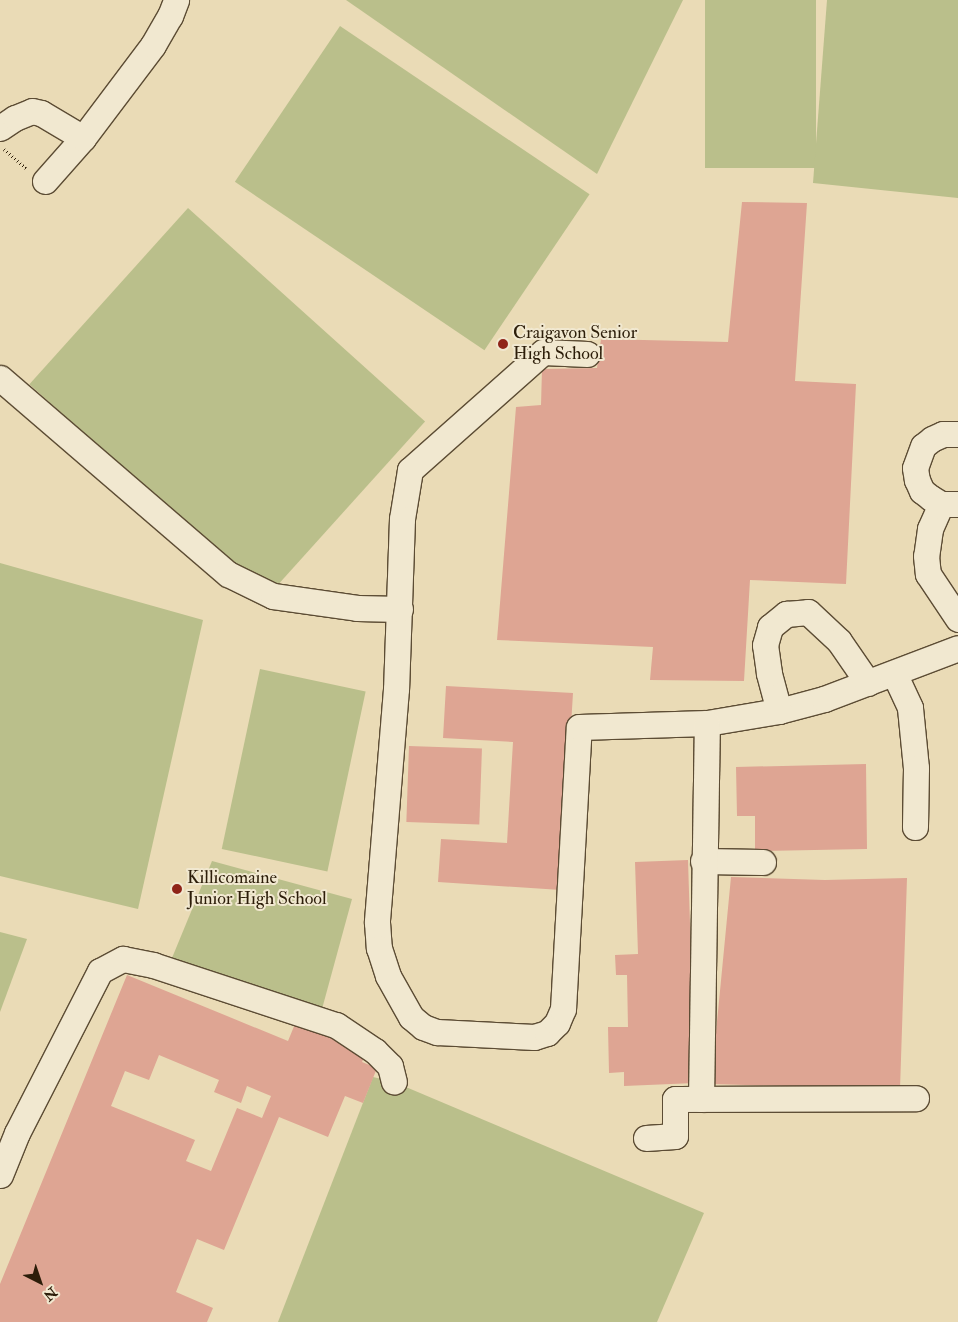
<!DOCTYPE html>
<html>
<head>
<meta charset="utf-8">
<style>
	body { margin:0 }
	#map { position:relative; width:958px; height:1322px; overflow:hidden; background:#eadbb6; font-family:"IM FELL Double Pica",serif }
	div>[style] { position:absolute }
	.green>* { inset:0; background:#babf8b; transform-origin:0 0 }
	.building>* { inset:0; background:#dea593; transform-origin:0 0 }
	.path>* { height:3px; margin-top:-1.5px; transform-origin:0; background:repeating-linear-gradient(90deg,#2c1d09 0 1px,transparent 0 3.5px) }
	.roads { filter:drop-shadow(1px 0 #5c4c34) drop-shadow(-1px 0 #5c4c34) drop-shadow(0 1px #5c4c34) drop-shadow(0 -1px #5c4c34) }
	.minor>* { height:25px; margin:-12.5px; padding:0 12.5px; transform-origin:12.5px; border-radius:12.5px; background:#f1e8d0 }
	.dots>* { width:14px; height:14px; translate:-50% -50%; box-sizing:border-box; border:2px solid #f1e8d0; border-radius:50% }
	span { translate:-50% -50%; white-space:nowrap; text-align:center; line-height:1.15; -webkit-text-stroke:4px #f1e8d0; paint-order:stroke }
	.poi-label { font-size:18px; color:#2c1d09 }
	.left { translate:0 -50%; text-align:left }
	.north { position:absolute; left:15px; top:1257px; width:50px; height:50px; -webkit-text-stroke:4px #f1e8d0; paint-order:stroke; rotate:139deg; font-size:14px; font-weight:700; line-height:20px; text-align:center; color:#2c1d09 }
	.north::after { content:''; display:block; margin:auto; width:18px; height:22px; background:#2c1d09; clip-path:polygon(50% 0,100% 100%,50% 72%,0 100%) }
</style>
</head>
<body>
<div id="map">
	<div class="green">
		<div style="clip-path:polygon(346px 0,683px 0,597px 174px)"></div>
		<div style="left:705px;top:0;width:111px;height:168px"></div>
		<div style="clip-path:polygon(827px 0,958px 0,958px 198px,813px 183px)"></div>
		<div style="left:340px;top:26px;width:301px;height:188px;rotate:34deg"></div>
		<div style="left:188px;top:208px;width:319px;height:237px;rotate:42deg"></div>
		<div style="clip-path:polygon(0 563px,203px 620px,138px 909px,0 876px)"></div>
		<div style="left:260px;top:669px;width:108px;height:184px;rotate:12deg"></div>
		<div style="clip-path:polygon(212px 861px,352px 899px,319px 1020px,167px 970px)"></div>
		<div style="clip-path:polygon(0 932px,27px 939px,0 1012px)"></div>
		<div style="clip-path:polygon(373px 1077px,394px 1082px,704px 1213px,657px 1322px,278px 1322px)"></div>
	</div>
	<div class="building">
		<div style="clip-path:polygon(742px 202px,807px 203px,795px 381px,856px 384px,846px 584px,750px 580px,744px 681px,650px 680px,653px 647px,497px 640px,516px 407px,541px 405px,542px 369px,597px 368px,601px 339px,728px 342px)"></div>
		<div style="clip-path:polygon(446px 686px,573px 693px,561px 890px,438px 882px,441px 839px,507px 843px,513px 742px,443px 738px)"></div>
		<div style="left:409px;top:746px;width:73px;height:76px;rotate:2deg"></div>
		<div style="clip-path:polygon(866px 764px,867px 849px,755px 851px,755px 816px,737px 816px,736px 767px)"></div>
		<div style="clip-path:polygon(688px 860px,695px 1083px,624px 1086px,624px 1072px,609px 1073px,608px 1027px,628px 1027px,627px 975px,616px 975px,615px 955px,638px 954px,635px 862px)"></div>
		<div style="clip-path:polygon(731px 877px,825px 880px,907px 878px,900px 1089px,711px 1084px)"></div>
		<div style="clip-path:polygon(evenodd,127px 975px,288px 1041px,297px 1019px,368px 1048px,362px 1062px,377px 1068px,363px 1103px,345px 1096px,328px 1137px,279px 1117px,224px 1250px,197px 1239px,176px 1292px,213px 1308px,207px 1322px,0 1322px,0 1284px,127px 975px,159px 1055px,219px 1080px,214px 1092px,241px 1103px,247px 1086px,271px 1096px,262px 1118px,237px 1108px,211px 1171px,186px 1161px,195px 1140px,111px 1106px,125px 1071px,149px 1080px,159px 1055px)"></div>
	</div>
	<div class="path">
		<div style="left:4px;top:149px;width:29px;rotate:41deg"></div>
	</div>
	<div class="roads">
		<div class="minor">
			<div style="left:0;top:128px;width:18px;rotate:-34deg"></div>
			<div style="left:15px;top:118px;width:18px;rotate:-22deg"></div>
			<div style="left:32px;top:111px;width:9px;rotate:13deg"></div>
			<div style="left:41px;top:113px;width:49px;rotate:30.8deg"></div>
			<div style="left:45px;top:181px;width:57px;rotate:-48.5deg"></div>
			<div style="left:83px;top:138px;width:116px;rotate:-53deg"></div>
			<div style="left:153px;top:45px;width:34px;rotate:-60deg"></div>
			<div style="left:170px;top:16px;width:17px;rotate:-69deg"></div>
			<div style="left:587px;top:354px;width:44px;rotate:-177.4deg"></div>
			<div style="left:543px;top:352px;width:178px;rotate:138.4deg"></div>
			<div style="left:410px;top:470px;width:50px;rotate:99.3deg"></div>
			<div style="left:402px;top:519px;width:170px;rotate:92deg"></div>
			<div style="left:396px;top:689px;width:234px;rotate:94.7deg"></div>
			<div style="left:377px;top:922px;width:26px;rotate:86deg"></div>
			<div style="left:379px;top:948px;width:29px;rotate:72deg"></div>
			<div style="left:388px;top:976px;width:47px;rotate:60.7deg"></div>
			<div style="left:411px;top:1017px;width:16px;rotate:40deg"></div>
			<div style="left:423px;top:1027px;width:15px;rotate:20deg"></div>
			<div style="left:437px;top:1032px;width:97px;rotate:3deg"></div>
			<div style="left:534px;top:1037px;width:14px;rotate:-17deg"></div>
			<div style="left:547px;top:1033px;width:14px;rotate:-45deg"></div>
			<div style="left:557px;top:1023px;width:15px;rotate:-67deg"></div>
			<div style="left:563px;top:1009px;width:282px;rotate:-86.8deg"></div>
			<div style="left:579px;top:727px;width:128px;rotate:-1.8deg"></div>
			<div style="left:707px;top:723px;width:73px;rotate:-9.5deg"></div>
			<div style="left:779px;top:711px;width:47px;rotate:-14.9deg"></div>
			<div style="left:824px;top:699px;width:143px;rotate:-20.8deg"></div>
			<div style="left:0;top:378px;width:301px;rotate:40.7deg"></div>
			<div style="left:228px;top:574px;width:50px;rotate:26.1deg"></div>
			<div style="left:273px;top:596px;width:85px;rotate:8.1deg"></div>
			<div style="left:357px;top:608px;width:43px;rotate:1.3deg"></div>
			<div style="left:958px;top:434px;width:15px;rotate:180deg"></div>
			<div style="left:943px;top:434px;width:12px;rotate:156deg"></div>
			<div style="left:932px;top:439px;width:11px;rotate:142deg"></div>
			<div style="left:923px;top:446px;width:23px;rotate:110deg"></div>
			<div style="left:915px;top:468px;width:12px;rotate:81deg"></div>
			<div style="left:917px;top:480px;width:12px;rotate:66deg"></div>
			<div style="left:922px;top:491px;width:11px;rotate:38deg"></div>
			<div style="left:931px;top:498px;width:12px;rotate:31deg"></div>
			<div style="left:941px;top:504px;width:17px"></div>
			<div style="left:941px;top:504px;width:27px;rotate:114deg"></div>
			<div style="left:930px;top:529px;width:27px;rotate:98deg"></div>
			<div style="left:926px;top:556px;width:18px;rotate:84deg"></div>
			<div style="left:928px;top:574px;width:54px;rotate:56.3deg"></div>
			<div style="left:894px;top:673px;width:38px;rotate:65deg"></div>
			<div style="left:910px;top:708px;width:60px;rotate:84.3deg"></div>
			<div style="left:916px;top:768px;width:59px;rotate:91deg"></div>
			<div style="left:779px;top:711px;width:39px;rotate:-105deg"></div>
			<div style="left:769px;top:673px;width:28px;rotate:-98deg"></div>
			<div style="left:765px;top:645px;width:19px;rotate:-74deg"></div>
			<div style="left:770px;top:627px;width:21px;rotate:-39deg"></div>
			<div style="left:786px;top:614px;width:22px;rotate:-5deg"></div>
			<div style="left:808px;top:612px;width:42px;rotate:43.1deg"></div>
			<div style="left:839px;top:641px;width:51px;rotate:55.4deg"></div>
			<div style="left:703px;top:861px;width:60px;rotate:1deg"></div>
			<div style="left:701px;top:1099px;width:376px;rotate:-89.1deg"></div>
			<div style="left:646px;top:1138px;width:29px;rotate:-4deg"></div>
			<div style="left:675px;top:1136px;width:37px;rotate:-90deg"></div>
			<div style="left:675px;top:1099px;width:241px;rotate:-0.2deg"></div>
			<div style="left:0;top:1175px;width:45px;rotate:-68deg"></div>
			<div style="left:17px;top:1133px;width:182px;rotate:-62.9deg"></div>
			<div style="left:100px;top:971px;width:26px;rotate:-28deg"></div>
			<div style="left:123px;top:959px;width:31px;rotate:11deg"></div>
			<div style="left:153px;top:965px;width:193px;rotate:18.2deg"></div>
			<div style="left:336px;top:1025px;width:47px;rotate:33.7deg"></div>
			<div style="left:375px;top:1051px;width:21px;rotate:45deg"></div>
			<div style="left:390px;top:1066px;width:16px;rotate:76deg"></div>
		</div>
	</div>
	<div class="dots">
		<div style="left:503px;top:344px;background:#8f2418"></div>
		<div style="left:177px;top:889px;background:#8f2418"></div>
	</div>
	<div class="poi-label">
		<span class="left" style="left:513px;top:344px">Craigavon Senior<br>High School</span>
		<span class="left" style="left:187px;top:889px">Killicomaine<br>Junior High School</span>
	</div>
	<div class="north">N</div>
</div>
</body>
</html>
